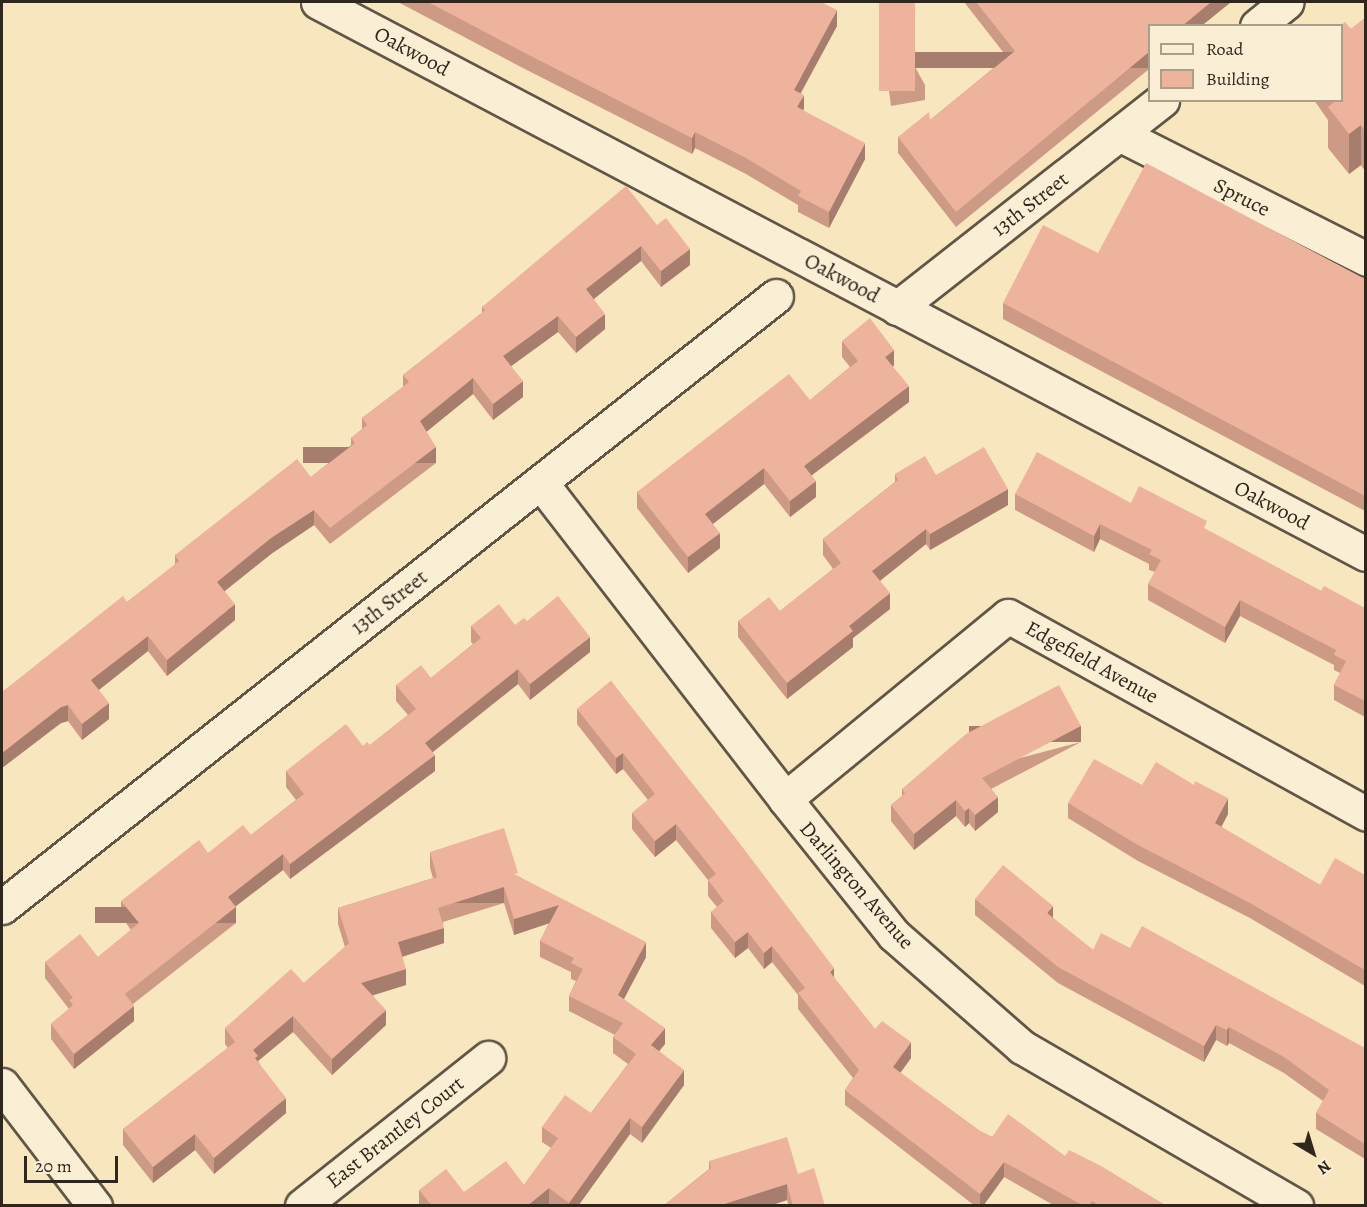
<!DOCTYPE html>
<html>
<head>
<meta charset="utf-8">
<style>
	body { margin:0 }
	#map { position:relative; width:1367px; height:1207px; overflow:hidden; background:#f8e6bf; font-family:Alegreya,serif }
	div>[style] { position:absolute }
	.roads { filter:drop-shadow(2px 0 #615646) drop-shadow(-2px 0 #615646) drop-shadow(0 2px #615646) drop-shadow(0 -2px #615646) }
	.minor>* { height:33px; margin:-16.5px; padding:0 16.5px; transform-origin:16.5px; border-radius:16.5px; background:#faefd5 }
	.wall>* { inset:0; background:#cd9a86 }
	.shaded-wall>* { inset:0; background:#a77d6d; transform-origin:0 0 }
	.building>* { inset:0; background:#eeb39c; transform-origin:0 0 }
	span { translate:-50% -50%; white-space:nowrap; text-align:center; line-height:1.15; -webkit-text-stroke:4.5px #faefd5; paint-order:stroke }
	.street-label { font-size:21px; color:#2f261d }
	.frame { position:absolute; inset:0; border:3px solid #2f261d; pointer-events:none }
	.legend { position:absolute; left:1148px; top:24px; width:195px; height:78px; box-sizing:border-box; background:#faefd5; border:2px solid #a99f8b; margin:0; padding:8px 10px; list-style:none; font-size:18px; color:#2f261d }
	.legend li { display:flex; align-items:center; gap:12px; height:30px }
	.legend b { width:30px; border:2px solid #a99f8b }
	.north { position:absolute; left:1283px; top:1123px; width:60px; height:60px; -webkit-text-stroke:4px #faefd5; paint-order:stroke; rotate:142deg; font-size:16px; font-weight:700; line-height:24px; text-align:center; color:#2f261d }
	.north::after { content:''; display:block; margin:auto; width:21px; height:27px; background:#2f261d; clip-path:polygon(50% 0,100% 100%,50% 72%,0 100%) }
	.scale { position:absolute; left:24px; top:1156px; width:94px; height:27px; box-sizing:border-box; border:3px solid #2f261d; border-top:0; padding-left:8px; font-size:18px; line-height:21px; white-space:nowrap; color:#2f261d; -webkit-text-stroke:4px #faefd5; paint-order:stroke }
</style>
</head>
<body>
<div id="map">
	<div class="roads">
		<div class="minor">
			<div style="left:318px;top:2px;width:1184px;rotate:27.78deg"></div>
			<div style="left:1257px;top:26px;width:38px;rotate:-39deg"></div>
			<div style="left:1119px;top:134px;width:277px;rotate:26.8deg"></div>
			<div style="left:897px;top:308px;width:337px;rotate:-38.1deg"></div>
			<div style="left:541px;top:483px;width:399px;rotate:52.3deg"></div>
			<div style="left:785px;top:799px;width:174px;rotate:51.3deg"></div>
			<div style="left:894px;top:935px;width:170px;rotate:41.2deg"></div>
			<div style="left:1022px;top:1047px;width:317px;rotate:30.1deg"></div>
			<div style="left:785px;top:799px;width:288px;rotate:-39.4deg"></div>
			<div style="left:1008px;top:616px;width:409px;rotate:28.9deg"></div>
			<div style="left:2px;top:907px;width:986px;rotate:-38.29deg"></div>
			<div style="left:2px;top:1085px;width:153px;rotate:52.5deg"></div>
			<div style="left:302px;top:1206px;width:238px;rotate:-38.5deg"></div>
		</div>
	</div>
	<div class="wall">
		<div style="clip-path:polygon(398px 2px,821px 2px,837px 26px,801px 93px,803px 111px,865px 159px,829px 228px,798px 212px,798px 205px,746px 174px,695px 148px,692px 154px,519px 66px)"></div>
		<div style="clip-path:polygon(879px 2px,925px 85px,925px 100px,891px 106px,879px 16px)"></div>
		<div style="clip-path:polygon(964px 2px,1231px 2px,956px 227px,898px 153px,898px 137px,930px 120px,1007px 57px)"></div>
		<div style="clip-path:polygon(1365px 18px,1365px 171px,1361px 165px,1349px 174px,1328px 148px,1328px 120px,1314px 100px,1341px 100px,1351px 29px)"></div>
		<div style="clip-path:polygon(657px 225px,690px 265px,661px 287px,641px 261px,594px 299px,605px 329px,576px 353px,558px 332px,511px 366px,523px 397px,493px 420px,473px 394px,426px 432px,436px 463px,330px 544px,314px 525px,271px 554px,225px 591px,235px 620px,167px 676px,148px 651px,99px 690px,109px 719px,82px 740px,68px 721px,61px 723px,2px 768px,2px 692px,127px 602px,175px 565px,175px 555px,311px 477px,351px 445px,351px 438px,362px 429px,362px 418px,403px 387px,403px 375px,482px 313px,482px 307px)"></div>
		<div style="clip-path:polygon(1098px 253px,1365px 279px,1365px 511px,1003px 319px,1003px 303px)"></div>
		<div style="clip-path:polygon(842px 341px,894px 365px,893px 367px,909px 402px,812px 475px,816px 497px,790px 517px,764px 484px,713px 524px,720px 548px,688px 573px,637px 508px,637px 492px,810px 400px,850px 367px,842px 357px)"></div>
		<div style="clip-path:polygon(895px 474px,936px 475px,1008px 505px,930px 550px,926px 544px,880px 581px,890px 609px,853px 638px,853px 647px,787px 699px,738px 637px,738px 621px,780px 611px,833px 569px,823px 555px,823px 539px,895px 482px)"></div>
		<div style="clip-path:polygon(1015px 494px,1131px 503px,1207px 530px,1321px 591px,1365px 608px,1365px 717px,1334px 700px,1334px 685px,1340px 673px,1334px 670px,1334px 665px,1240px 616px,1225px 643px,1148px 600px,1148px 584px,1155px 572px,1149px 570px,1149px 564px,1100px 539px,1094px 552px,1015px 510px)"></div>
		<div style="clip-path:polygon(527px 621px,590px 652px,530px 700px,518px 684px,433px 752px,435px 771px,290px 879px,283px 870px,236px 906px,236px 923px,133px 1004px,134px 1021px,74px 1069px,51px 1039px,51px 1024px,69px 1009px,45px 978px,45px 962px,98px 957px,131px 930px,121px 916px,121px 901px,208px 853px,251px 835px,296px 800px,286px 787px,286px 771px,363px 746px,370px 745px,408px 715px,396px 701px,396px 685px,431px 678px,473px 644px,471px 642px,471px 626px,515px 625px)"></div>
		<div style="clip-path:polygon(611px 681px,834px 978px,875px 1029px,911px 1058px,900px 1073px,980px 1131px,992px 1137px,1065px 1156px,1167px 1206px,1055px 1206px,1004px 1177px,983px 1206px,975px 1206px,845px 1105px,845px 1090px,853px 1078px,798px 1009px,798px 995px,772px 962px,764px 969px,748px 948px,735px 958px,711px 928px,711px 912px,717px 907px,708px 896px,708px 880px,676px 840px,655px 857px,632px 829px,632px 813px,648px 800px,623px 769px,616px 774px,577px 724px,577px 709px)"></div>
		<div style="clip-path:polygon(1081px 742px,991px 789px,998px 812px,975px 831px,969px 823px,965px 827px,956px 816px,914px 850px,891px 821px,891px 805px,902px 796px,902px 789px)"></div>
		<div style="clip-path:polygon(1142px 785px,1228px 814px,1221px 827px,1320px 885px,1365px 875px,1365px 986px,1250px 918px,1138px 861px,1068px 818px,1068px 803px)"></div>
		<div style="clip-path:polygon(430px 852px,518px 876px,646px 957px,624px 999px,665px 1044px,659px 1051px,684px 1085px,642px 1143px,630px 1134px,578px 1206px,551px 1206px,549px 1204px,548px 1206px,419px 1206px,419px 1190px,464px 1192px,524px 1185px,551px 1148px,542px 1142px,542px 1127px,591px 1113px,628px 1064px,613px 1053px,613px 1037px,615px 1035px,569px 1011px,569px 996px,576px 981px,571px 979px,571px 972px,540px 957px,540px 941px,549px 923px,514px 935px,504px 903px,443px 922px,444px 943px,402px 957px,406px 985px,373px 995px,386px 1025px,332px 1075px,293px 1032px,258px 1061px,286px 1113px,214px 1174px,195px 1150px,153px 1183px,123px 1145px,123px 1129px,228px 1048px,225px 1044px,225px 1028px,304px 983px,345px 947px,338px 924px,338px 908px,433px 878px,430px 868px)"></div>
		<div style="clip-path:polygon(975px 899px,1053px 918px,1093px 950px,1130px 948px,1365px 1048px,1365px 1159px,1316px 1129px,1316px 1113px,1323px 1101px,1284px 1073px,1229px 1043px,1227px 1046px,1216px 1040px,1204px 1062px,1058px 983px,975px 915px)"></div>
		<div style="clip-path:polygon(709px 1161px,798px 1174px,825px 1206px,789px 1206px,787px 1200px,769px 1206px,663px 1206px,709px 1169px)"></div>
	</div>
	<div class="shaded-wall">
		<div style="clip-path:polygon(1211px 2px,1231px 2px,1201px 26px,1182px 26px)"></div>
		<div style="clip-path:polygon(837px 10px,837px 26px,794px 105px,794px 90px)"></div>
		<div style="left:1149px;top:52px;width:16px;height:251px;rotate:90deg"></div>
		<div style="clip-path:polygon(804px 95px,804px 110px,797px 107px)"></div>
		<div style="clip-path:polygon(1361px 125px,1361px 165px,1349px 174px,1349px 134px)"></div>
		<div style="clip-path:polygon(695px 132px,695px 148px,692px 154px,692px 138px)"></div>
		<div style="clip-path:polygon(865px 143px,865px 159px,829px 228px,829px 212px)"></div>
		<div style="clip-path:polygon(641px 246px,641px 261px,586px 305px,586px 289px)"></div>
		<div style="clip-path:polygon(690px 249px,690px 265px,661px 287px,661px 271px)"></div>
		<div style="clip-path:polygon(605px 314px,605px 329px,576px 353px,576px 337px)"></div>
		<div style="clip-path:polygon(558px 316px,558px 332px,503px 372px,503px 356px)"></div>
		<div style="clip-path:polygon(894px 350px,894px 365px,885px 373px,885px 357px)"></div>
		<div style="clip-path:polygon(473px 378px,473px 394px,420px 437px,420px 421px)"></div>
		<div style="clip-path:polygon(523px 381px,523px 397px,493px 420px,493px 404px)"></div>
		<div style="clip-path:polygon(909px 386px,909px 402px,804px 481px,804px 466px)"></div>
		<div style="left:436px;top:447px;width:16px;height:133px;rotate:90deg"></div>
		<div style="clip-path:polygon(764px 468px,764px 484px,705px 530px,705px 514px)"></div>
		<div style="clip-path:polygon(816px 481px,816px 497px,790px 517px,790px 501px)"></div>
		<div style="clip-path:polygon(1008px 489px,1008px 505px,930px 550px,930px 534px)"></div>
		<div style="clip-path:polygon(314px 510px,314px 525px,271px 554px,217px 597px,217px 582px,271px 538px)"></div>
		<div style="clip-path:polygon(1100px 524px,1100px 539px,1094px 552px,1094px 536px)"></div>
		<div style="clip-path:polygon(926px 529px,926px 544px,872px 587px,872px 571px)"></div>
		<div style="clip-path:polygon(720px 533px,720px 548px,688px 573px,688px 557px)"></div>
		<div style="clip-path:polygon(890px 593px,890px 609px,853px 638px,853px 647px,787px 699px,787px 683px,849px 626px)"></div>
		<div style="clip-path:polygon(1240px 600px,1240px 616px,1225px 643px,1225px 627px)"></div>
		<div style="clip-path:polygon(235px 604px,235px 620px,167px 676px,167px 660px)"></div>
		<div style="clip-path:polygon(148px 636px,148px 651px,91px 696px,91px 680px)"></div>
		<div style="clip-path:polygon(590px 637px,590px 652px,530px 700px,530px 684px)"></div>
		<div style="clip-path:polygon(518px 669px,518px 684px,425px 758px,425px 743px)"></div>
		<div style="clip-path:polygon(109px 703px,109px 719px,82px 740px,82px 724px)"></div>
		<div style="clip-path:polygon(68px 705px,68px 721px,61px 723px,2px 768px,2px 753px,61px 707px)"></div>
		<div style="left:1081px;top:726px;width:16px;height:112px;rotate:90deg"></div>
		<div style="clip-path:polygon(623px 753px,623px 769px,616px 774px,616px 758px)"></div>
		<div style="clip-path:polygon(435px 755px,435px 771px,290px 879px,290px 864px)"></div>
		<div style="clip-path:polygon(998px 797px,998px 812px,975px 831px,975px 815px)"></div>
		<div style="clip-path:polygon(1228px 798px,1228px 814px,1215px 839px,1215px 823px)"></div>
		<div style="clip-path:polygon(956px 800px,956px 816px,914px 850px,914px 834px)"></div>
		<div style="clip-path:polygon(969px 808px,969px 823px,965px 827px,965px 811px)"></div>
		<div style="clip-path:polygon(676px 824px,676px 840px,655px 857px,655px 841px)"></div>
		<div style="clip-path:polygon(283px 854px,283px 870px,228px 912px,228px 897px)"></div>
		<div style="left:504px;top:887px;width:16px;height:69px;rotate:90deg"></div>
		<div style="clip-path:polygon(559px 905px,559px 920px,514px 935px,514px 919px)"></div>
		<div style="clip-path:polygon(1053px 906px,1053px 922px,1047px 913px)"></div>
		<div style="left:236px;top:907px;width:16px;height:141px;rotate:90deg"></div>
		<div style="clip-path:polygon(444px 928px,444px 943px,398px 958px,398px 942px)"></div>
		<div style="clip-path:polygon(748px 932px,748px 948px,735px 958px,735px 942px)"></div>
		<div style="clip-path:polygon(646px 942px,646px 957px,618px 1010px,618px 995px)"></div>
		<div style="clip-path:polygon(772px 946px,772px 962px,764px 969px,764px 953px)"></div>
		<div style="clip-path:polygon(834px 968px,834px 984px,830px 972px)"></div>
		<div style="clip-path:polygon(406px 969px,406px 985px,361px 999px,361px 983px)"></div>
		<div style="clip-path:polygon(134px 1006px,134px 1021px,74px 1069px,74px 1054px)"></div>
		<div style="clip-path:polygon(386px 1010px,386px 1025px,332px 1075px,332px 1059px)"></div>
		<div style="clip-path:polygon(293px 1016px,293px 1032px,258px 1061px,258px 1072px,253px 1050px)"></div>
		<div style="clip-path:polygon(1216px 1025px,1216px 1040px,1204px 1062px,1204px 1046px)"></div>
		<div style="clip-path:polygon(1229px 1027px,1229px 1043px,1227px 1046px,1227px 1030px)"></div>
		<div style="clip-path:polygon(665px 1028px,665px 1044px,651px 1061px,651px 1045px)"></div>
		<div style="clip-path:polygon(911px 1042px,911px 1058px,893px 1083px,893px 1067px)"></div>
		<div style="clip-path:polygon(684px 1070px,684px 1085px,642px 1143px,642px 1127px)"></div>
		<div style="clip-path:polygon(286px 1098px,286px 1113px,214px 1174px,214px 1158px)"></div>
		<div style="clip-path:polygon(630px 1118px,630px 1134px,578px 1206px,569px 1206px,569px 1203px)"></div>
		<div style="clip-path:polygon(195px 1134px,195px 1150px,153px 1183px,153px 1167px)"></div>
		<div style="clip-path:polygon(1004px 1162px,1004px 1177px,983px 1206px,980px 1206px,980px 1194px)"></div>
		<div style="clip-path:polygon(787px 1184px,787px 1200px,769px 1206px,718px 1206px)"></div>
		<div style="clip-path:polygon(549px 1188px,549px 1204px,548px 1206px,527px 1206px)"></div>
	</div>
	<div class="building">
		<div style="clip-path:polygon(428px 2px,821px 2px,837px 10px,794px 90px,804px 95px,797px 107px,865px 143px,829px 212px,798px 196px,801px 191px,746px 158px,695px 132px,692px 138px,519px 50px)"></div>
		<div style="left:879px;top:2px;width:36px;height:89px"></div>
		<div style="clip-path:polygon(976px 2px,1211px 2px,1182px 26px,1149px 26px,1149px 52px,956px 212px,898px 137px,929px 112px,930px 120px,1015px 51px)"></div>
		<div style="clip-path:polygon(1365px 18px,1365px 131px,1361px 125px,1349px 134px,1328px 107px,1336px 100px,1341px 100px,1341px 26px,1340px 26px,1345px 22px,1351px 29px)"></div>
		<div style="clip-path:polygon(1146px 163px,1365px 279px,1365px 496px,1003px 303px,1043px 225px,1098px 253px)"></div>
		<div style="clip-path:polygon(626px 186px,657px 225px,666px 218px,690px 249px,661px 271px,641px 246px,586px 289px,605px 314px,576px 337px,558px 316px,503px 356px,523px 381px,493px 404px,473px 378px,420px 421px,436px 447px,330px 528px,314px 510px,271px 538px,217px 582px,235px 604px,167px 660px,148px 636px,91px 680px,109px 703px,82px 724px,68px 705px,61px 707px,2px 753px,2px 692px,123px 596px,127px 602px,179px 561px,175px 555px,297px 459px,311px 477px,355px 443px,351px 438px,367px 425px,362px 418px,409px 382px,403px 375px,485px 310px,482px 307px)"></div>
		<div style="clip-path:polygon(870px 318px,894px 350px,885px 357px,909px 386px,804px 466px,816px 481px,790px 501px,764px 468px,705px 514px,720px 533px,688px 557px,637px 492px,789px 374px,810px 400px,858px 361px,842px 341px)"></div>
		<div style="clip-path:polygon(984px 447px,1008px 489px,930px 534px,926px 529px,872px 571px,890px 593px,849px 626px,853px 631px,787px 683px,738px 621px,769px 597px,780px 611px,841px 563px,823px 539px,898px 480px,895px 474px,925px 456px,936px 475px)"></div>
		<div style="clip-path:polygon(1037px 452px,1131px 503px,1139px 486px,1207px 521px,1204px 528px,1321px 591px,1324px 586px,1365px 608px,1365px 701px,1334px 685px,1346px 661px,1334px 655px,1336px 650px,1240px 600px,1225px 627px,1148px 584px,1161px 560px,1149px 554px,1152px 550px,1100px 524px,1094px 536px,1015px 494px)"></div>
		<div style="clip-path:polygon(558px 596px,590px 637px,530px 684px,518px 669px,425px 743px,435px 755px,290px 864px,283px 854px,228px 897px,236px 907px,125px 994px,134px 1006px,74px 1054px,51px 1024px,73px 1005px,69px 1000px,73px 998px,45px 962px,80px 934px,98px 957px,139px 923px,121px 901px,199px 840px,208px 853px,243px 825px,251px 835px,304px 794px,286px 771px,346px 724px,363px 746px,367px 742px,370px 745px,416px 709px,396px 685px,421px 665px,431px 678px,481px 638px,471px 626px,499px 604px,515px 625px,524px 618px,527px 621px)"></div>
		<div style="clip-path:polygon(611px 681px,734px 836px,834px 968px,830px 972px,875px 1029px,882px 1021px,911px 1042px,893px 1067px,980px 1131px,992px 1137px,1008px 1114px,1065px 1156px,1069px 1150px,1101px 1166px,1167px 1206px,1100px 1206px,1092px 1201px,1089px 1206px,1084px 1206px,1004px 1162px,980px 1194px,845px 1090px,859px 1070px,798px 993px,805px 988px,772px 946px,764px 953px,748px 932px,735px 942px,711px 912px,724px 901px,708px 880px,716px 874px,676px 824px,655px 841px,632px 813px,655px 794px,623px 753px,616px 758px,577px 709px)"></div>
		<div style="clip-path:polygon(1059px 685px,1081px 726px,982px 778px,998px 797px,975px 815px,969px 808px,965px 811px,956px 800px,914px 834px,891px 805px,905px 793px,902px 789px,966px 734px)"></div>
		<div style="clip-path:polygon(1094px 759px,1142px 785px,1156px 762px,1194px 785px,1195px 781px,1228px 798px,1215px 823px,1320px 885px,1335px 858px,1365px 875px,1365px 970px,1250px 903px,1138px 845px,1068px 803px)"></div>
		<div style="clip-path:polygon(504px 828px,518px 873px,514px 874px,646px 942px,618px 995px,665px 1028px,651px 1045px,684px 1070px,642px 1127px,630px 1118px,569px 1203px,549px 1188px,527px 1206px,432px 1206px,419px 1190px,446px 1169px,464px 1192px,506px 1161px,524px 1185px,558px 1138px,542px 1127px,565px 1095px,591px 1113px,636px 1054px,613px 1037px,623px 1023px,569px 996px,583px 969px,571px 963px,574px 958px,540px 941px,559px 905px,514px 919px,504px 887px,438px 908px,444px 928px,398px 942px,406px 969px,361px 983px,386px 1010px,332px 1059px,293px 1016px,253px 1050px,258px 1056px,255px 1058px,286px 1098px,214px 1158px,195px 1134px,153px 1167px,123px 1129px,235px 1042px,225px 1028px,291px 969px,304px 983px,349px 943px,338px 908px,437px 877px,430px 852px)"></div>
		<div style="clip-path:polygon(1003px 865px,1053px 906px,1047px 913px,1093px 950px,1101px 933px,1130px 948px,1142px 926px,1365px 1048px,1365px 1144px,1316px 1113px,1329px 1090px,1284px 1057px,1229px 1027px,1227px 1030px,1216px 1025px,1204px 1046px,1058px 967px,975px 899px)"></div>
		<div style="clip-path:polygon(787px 1137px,798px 1174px,814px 1168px,825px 1206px,793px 1206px,787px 1184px,718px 1206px,663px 1206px,711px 1168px,709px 1161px)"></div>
	</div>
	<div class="street-label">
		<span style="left:412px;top:51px;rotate:28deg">Oakwood</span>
		<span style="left:1242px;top:197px;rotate:27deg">Spruce</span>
		<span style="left:1030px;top:204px;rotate:-38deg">13th Street</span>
		<span style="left:842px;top:278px;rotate:28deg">Oakwood</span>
		<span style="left:1272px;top:505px;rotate:28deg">Oakwood</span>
		<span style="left:389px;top:602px;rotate:-38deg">13th Street</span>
		<span style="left:1092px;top:662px;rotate:29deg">Edgefield Avenue</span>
		<span style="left:857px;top:885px;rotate:49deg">Darlington Avenue</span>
		<span style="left:395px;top:1132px;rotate:-38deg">East Brantley Court</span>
	</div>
	<div class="frame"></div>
	<ul class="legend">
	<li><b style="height:8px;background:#faefd5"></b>Road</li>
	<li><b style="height:16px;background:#eeb39c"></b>Building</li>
	</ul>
	<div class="north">N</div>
	<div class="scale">20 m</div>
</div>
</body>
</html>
